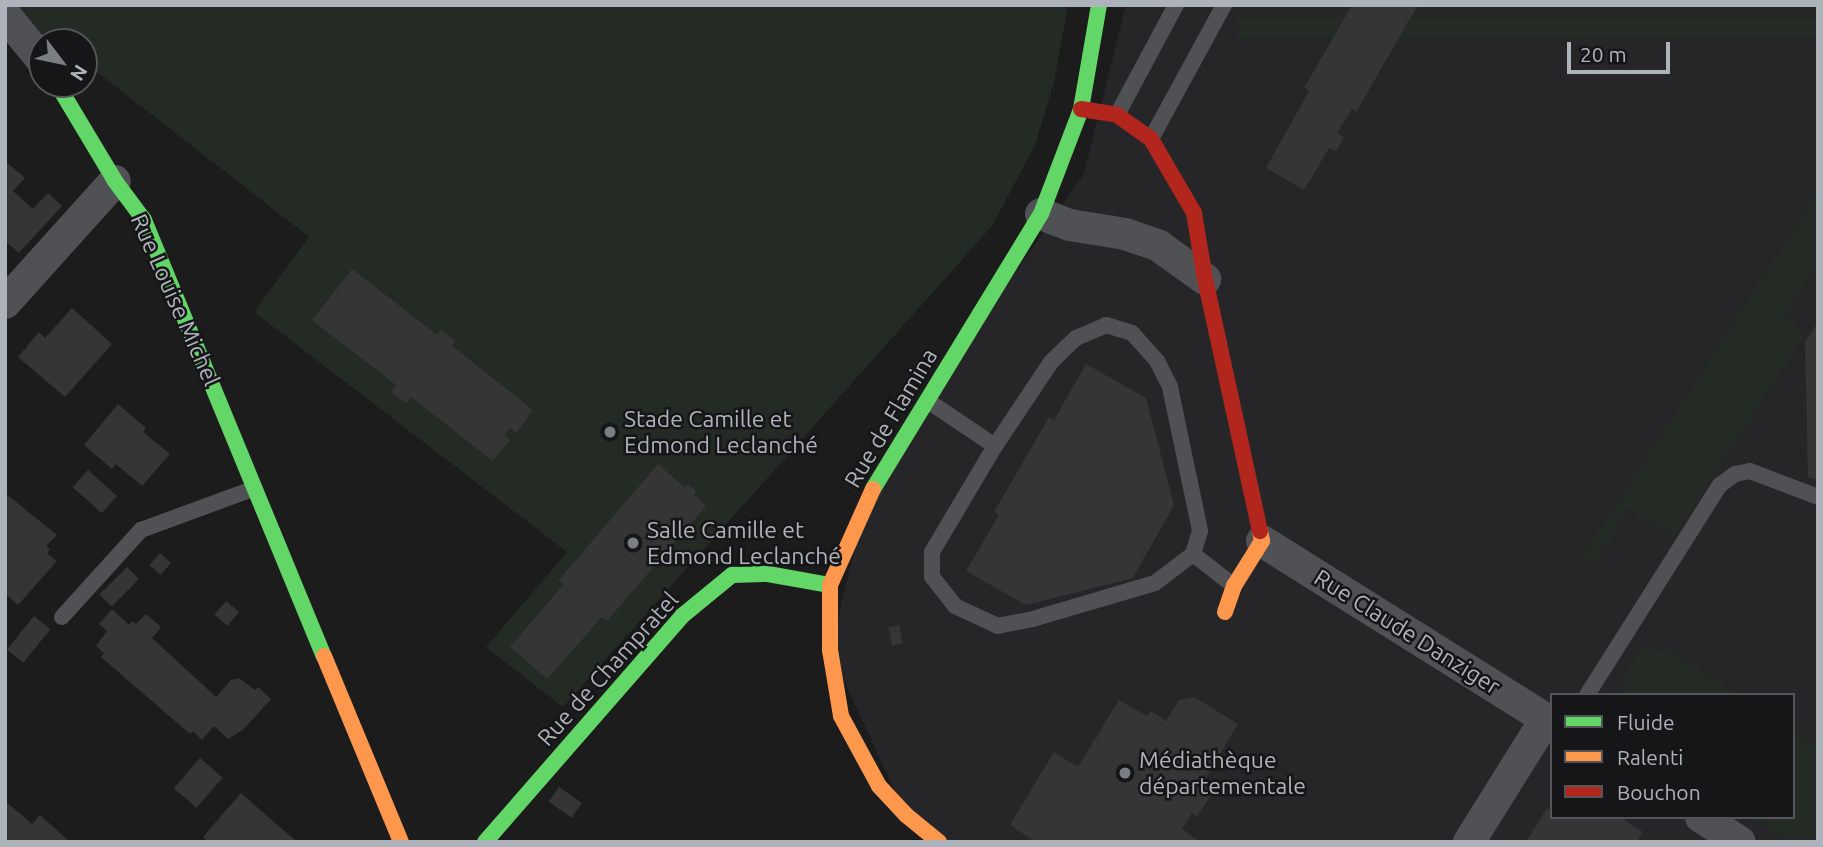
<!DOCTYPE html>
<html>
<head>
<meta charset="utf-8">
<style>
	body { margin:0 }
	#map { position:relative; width:1823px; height:847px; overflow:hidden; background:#1c1c1c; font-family:Ubuntu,sans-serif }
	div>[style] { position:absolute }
	.built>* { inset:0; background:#262628 }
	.green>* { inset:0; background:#242b24; transform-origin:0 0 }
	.building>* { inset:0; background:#353536; transform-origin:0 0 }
	.lane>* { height:16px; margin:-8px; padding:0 8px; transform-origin:8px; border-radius:8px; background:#505155 }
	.street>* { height:32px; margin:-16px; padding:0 16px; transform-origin:16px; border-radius:16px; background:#505155 }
	.fast>* { height:16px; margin:-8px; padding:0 8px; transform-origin:8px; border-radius:8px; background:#63d668 }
	.slow>* { height:16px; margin:-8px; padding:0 8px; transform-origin:8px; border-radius:8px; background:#ff974d }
	.jam>* { height:16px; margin:-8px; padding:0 8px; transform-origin:8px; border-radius:8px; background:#b3261e }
	.dots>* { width:19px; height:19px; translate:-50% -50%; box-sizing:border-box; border:4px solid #161618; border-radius:50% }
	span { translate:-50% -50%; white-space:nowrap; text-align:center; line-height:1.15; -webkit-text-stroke:5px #161618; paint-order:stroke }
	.street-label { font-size:23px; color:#aeb3bb }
	.poi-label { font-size:23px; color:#aeb3bb }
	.left { translate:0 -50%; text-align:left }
	.frame { position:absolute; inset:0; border:7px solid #aeb3bb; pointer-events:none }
	.legend { position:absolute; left:1550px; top:693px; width:245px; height:126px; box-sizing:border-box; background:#161618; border:2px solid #535559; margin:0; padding:9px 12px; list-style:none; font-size:21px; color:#aeb3bb }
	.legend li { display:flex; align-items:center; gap:14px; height:35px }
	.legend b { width:35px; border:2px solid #535559 }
	.north { position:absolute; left:28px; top:28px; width:70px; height:70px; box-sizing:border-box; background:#161618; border:2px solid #535559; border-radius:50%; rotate:122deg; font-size:19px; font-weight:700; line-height:28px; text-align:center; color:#aeb3bb }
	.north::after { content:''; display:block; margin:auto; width:24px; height:32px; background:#7b7e83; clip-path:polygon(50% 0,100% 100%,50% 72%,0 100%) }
	.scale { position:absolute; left:1567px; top:42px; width:103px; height:32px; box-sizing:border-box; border:4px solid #aeb3bb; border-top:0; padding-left:9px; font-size:21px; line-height:24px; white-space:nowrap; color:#aeb3bb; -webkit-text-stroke:5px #161618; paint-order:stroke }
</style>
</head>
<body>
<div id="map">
	<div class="built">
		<div style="clip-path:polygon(evenodd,1126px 5px,1818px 5px,1818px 842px,939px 842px,906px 815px,830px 650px,867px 499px,927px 400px,1084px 174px,1126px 5px,1552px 695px,1793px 695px,1793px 817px,1552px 817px,1552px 695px)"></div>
	</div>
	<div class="green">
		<div style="clip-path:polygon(5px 5px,1068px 5px,1054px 82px,1035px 145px,992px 226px,563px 707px,486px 647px,567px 552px,254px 312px,309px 237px,84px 62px,84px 42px,42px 42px)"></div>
		<div style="left:1818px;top:18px;width:20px;height:579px;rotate:90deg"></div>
		<div style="clip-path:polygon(1818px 192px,1818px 262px,1783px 318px,1806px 333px,1674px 536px,1628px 509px,1595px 562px,1583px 556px)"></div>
		<div style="clip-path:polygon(1642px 646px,1668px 650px,1737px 695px,1624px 695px,1623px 681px)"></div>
		<div style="clip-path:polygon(1793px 732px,1818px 748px,1818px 842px,1790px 842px,1752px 817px,1793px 817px)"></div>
	</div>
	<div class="building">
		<div style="clip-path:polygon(1352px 5px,1418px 5px,1356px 112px,1352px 109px,1337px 133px,1344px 137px,1336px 151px,1329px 148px,1304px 190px,1266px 168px,1309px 91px,1304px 88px)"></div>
		<div style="clip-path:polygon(5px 161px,25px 178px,13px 191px,33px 209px,48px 193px,62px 206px,19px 253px,5px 241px)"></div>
		<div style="clip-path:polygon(352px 269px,437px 335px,441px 330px,455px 341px,452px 346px,533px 410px,516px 433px,510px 428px,504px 435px,510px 440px,493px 461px,411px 397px,406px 403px,391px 392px,396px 385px,312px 320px)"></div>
		<div style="clip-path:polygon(72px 308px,112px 344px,65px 397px,18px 357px,39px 332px,45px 338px)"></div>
		<div style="clip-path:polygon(1818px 322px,1818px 481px,1808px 477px,1805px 342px)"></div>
		<div style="clip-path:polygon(1086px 364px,1146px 398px,1174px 505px,1133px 578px,1026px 605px,966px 571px,999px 515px,994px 512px,1049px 417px,1054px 420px)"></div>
		<div style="clip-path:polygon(118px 404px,146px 428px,143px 432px,170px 454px,142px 486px,116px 464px,112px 469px,84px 445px)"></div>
		<div style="clip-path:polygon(658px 464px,685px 488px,688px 484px,696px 491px,694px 495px,706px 506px,607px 621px,602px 617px,547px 679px,510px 647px,564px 584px,559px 580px)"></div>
		<div style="left:88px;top:470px;width:39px;height:23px;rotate:42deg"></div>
		<div style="clip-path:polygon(5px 493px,57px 535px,46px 546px,50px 549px,47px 553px,57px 561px,18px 605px,5px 593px)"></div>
		<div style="left:160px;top:553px;width:15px;height:16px;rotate:42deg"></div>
		<div style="left:127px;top:567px;width:17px;height:39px;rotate:45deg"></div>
		<div style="left:226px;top:601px;width:17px;height:18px;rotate:40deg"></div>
		<div style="clip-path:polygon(112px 609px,129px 625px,132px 621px,136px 624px,146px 614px,161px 627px,152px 638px,216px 697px,231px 680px,239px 678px,255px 690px,258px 687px,271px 699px,244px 729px,228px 739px,214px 726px,202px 740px,193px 731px,190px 734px,101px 657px,104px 653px,96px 646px,107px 631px,99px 624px)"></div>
		<div style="left:34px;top:616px;width:21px;height:43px;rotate:39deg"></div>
		<div style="left:899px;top:625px;width:19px;height:11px;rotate:78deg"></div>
		<div style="clip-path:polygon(1194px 697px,1238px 724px,1205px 779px,1216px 787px,1197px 817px,1192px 813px,1182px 829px,1200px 842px,1036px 842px,1010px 825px,1054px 752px,1078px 767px,1119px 700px,1147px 716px,1151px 711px,1166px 721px,1179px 700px)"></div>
		<div style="left:200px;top:758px;width:30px;height:40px;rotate:41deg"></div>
		<div style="left:559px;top:787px;width:28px;height:18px;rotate:35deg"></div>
		<div style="clip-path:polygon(241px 793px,297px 842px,208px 842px,203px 837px)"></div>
		<div style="clip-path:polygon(5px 801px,32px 824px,40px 815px,70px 842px,5px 842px)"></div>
		<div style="clip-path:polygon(1547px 808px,1552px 811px,1552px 817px,1620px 817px,1643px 832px,1637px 842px,1526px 842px)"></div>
	</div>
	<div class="lane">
		<div style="left:1117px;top:115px;width:125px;rotate:-61.8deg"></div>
		<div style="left:1151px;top:139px;width:153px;rotate:-61.4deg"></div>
		<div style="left:1106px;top:325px;width:27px;rotate:17deg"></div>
		<div style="left:1132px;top:333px;width:38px;rotate:48deg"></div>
		<div style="left:1157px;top:361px;width:29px;rotate:63deg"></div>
		<div style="left:1170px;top:387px;width:147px;rotate:78.2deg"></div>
		<div style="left:1200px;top:531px;width:24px;rotate:107deg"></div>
		<div style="left:1193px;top:554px;width:48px;rotate:142.7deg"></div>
		<div style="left:1155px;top:583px;width:127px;rotate:163.6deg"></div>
		<div style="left:1033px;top:619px;width:36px;rotate:169deg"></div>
		<div style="left:998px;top:626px;width:47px;rotate:-155.1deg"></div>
		<div style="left:955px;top:606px;width:37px;rotate:-128deg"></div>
		<div style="left:932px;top:577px;width:25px;rotate:-90deg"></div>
		<div style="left:932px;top:552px;width:123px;rotate:-59.3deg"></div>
		<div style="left:995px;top:446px;width:101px;rotate:-56.3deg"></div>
		<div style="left:1051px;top:362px;width:35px;rotate:-44deg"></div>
		<div style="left:1076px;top:338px;width:33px;rotate:-23deg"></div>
		<div style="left:928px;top:401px;width:81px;rotate:33.9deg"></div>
		<div style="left:1193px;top:554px;width:52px;rotate:38deg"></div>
		<div style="left:62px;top:617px;width:118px;rotate:-47.8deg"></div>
		<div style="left:141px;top:530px;width:121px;rotate:-20.2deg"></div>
		<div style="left:1587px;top:695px;width:249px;rotate:-57.7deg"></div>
		<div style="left:1720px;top:485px;width:19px;rotate:-36deg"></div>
		<div style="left:1735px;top:474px;width:15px;rotate:-11deg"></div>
		<div style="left:1750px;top:471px;width:73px;rotate:20.9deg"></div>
	</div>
	<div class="street">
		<div style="left:5px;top:15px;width:58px;rotate:50.6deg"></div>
		<div style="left:1041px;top:214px;width:31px;rotate:21deg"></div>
		<div style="left:1070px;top:225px;width:56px;rotate:9.3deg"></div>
		<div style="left:1125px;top:234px;width:36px;rotate:19deg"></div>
		<div style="left:1159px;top:246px;width:57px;rotate:35.7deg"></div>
		<div style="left:5px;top:303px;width:164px;rotate:-48deg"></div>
		<div style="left:1262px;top:541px;width:342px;rotate:32.1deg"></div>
		<div style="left:1701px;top:817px;width:46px;rotate:32.7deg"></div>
		<div style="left:1469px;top:842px;width:145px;rotate:-58deg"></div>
	</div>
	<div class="fast">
		<div style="left:57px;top:84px;width:113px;rotate:59.1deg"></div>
		<div style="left:115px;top:181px;width:49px;rotate:53.4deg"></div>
		<div style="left:144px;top:220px;width:472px;rotate:67.6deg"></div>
		<div style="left:873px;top:489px;width:322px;rotate:-58.6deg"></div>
		<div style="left:1041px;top:214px;width:112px;rotate:-69.1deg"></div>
		<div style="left:1081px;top:109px;width:106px;rotate:-80.2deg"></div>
		<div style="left:485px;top:842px;width:300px;rotate:-48.9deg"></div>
		<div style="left:682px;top:616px;width:65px;rotate:-39.4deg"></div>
		<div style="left:732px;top:575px;width:36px;rotate:-2deg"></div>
		<div style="left:768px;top:574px;width:63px;rotate:10.1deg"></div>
	</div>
	<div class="slow">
		<div style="left:873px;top:489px;width:105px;rotate:114.1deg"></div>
		<div style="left:830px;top:585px;width:65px;rotate:90deg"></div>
		<div style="left:830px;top:650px;width:67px;rotate:80.5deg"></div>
		<div style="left:841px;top:716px;width:80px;rotate:61.5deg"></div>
		<div style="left:879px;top:786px;width:40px;rotate:47deg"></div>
		<div style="left:906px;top:815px;width:43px;rotate:39.3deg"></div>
		<div style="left:1225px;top:612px;width:28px;rotate:-71deg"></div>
		<div style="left:1234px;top:586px;width:53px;rotate:-58.1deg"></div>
		<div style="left:1262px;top:541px;width:10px;rotate:-101deg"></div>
		<div style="left:324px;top:656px;width:201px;rotate:67.5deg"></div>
	</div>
	<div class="jam">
		<div style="left:1081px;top:109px;width:36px;rotate:9deg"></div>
		<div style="left:1117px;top:115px;width:42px;rotate:35.2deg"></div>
		<div style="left:1151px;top:139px;width:86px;rotate:59.8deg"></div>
		<div style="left:1194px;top:213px;width:67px;rotate:80.5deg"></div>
		<div style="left:1205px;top:279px;width:258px;rotate:77.7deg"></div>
	</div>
	<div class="dots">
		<div style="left:610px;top:432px;background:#7b7e83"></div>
		<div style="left:633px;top:543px;background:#7b7e83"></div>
		<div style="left:1125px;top:773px;background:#7b7e83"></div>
	</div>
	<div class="street-label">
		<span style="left:175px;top:300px;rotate:66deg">Rue Louise Michel</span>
		<span style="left:891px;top:418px;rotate:-59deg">Rue de Flamina</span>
		<span style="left:1407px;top:632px;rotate:32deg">Rue Claude Danziger</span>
		<span style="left:608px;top:669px;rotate:-48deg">Rue de Champratel</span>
	</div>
	<div class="poi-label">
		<span class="left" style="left:624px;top:432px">Stade Camille et<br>Edmond Leclanché</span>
		<span class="left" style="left:647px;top:543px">Salle Camille et<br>Edmond Leclanché</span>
		<span class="left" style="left:1139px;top:773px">Médiathèque<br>départementale</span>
	</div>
	<div class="frame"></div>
	<ul class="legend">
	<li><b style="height:9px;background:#63d668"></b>Fluide</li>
	<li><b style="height:9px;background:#ff974d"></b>Ralenti</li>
	<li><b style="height:9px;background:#b3261e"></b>Bouchon</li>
	</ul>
	<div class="north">N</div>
	<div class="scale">20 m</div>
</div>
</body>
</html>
